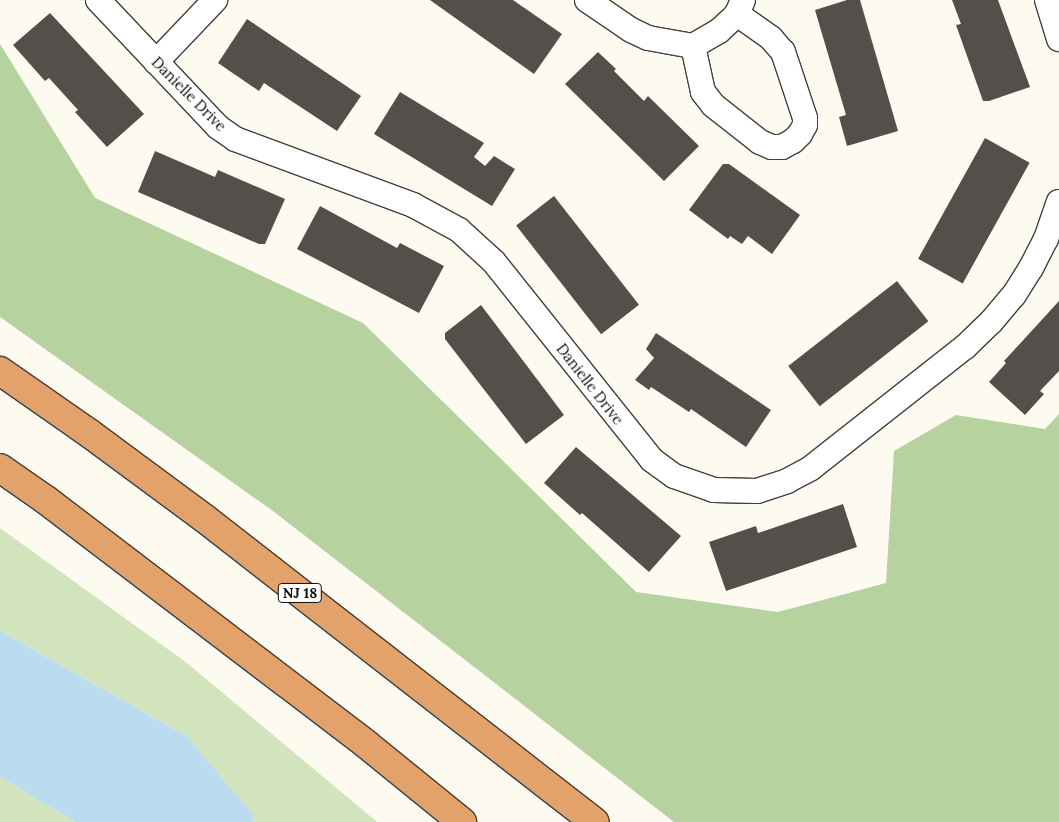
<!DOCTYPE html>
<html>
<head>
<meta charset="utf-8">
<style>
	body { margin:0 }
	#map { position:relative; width:1059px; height:822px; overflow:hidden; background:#fdfbf0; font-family:Lora,serif }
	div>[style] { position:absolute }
	.green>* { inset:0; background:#d1e4bd }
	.forest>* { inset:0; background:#b5d29f }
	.water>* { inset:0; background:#bbdbef }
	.building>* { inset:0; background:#554f4b; transform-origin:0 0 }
	.roads { filter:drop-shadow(1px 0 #414141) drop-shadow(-1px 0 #414141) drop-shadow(0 1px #414141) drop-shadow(0 -1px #414141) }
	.minor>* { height:24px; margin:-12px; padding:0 12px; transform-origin:12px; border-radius:12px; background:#fff }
	.highway>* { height:28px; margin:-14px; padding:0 14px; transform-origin:14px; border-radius:14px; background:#e2a269 }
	span { translate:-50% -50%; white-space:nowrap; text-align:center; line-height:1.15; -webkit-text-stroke:5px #fff; paint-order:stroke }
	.shield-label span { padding:1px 4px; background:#fff; border:1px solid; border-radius:4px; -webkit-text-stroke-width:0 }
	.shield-label { font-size:14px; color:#0e0e0e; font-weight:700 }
	.street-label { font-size:15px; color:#0e0e0e }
</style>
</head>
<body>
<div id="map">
	<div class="green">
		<div style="clip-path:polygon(0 528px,187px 663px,377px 822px,252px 822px,253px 816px,186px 736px,0 631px)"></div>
		<div style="clip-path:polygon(0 777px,75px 822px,0 822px)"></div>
	</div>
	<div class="forest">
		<div style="clip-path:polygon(0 44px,95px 198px,363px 323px,636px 592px,778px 612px,886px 583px,894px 451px,956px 415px,1045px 429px,1059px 414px,1059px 822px,674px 822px,273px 511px,0 317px)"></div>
	</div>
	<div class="water">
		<div style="clip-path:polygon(0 631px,186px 736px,254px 816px,252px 822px,75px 822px,0 777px)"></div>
	</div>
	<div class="building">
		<div style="clip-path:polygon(430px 0,513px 0,562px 34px,534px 74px)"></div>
		<div style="clip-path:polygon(847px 0,860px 0,898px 131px,847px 146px,839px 117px,846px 115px,815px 10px)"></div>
		<div style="clip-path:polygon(952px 0,998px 0,1030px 87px,989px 101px,983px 101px,956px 25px,961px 24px)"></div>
		<div style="clip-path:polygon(50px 13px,144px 114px,107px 147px,75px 112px,78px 110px,49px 78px,45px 81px,13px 45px)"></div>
		<div style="clip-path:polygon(247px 19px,361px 96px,337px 131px,264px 83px,259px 91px,218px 63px)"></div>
		<div style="clip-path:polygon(598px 52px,616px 69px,614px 71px,644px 101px,648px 96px,699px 146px,664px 181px,565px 84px)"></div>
		<div style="clip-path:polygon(400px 92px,484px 143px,474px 157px,485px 166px,494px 156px,515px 169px,492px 206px,374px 134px)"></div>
		<div style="left:985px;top:138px;width:51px;height:138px;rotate:29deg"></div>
		<div style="clip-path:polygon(155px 151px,215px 177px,218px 170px,285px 199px,265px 244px,259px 244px,138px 192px)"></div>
		<div style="clip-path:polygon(723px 164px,729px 164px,800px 215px,772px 254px,748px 236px,742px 244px,730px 236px,728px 239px,689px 210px)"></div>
		<div style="left:554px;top:196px;width:138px;height:48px;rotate:52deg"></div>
		<div style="clip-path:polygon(320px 206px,397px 248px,400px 243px,444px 266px,419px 313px,297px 249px)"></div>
		<div style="left:897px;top:281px;width:51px;height:138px;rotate:52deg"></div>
		<div style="clip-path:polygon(1059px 301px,1059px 371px,1040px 391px,1044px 394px,1025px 415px,989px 382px,1006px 363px,1004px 361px)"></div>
		<div style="clip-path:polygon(481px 305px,564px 415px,526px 444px,445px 339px,445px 333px)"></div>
		<div style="clip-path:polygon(656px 333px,771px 410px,746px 447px,691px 409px,689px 412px,651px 387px,649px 390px,635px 380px,654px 358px,646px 349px)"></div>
		<div style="clip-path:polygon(576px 447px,681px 536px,649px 572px,582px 513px,580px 515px,544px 483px)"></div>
		<div style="clip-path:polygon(843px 504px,857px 547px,726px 591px,709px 542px,756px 526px,758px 533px)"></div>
	</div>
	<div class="roads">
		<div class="minor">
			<div style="left:98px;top:0;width:175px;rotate:46.6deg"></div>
			<div style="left:218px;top:127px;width:21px;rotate:35deg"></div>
			<div style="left:235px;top:139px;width:190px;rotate:20.3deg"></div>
			<div style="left:413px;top:205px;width:52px;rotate:28.5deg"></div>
			<div style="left:459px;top:230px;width:47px;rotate:42.4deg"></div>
			<div style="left:494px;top:262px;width:253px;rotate:51.4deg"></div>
			<div style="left:652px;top:460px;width:27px;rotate:36deg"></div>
			<div style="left:674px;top:476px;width:42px;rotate:19.3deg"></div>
			<div style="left:714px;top:490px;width:43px;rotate:1.3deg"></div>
			<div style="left:757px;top:491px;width:32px;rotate:-18deg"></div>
			<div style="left:787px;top:481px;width:27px;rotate:-28deg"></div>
			<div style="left:811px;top:468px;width:196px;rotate:-38.2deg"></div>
			<div style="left:965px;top:347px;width:36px;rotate:-44deg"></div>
			<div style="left:991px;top:322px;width:35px;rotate:-50deg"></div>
			<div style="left:1014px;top:295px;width:32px;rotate:-58deg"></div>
			<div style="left:1031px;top:268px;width:33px;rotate:-63deg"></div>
			<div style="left:1046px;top:239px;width:39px;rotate:-71deg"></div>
			<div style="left:587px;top:0;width:53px;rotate:34.3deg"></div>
			<div style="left:631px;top:30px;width:19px;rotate:25deg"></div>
			<div style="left:648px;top:38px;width:46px;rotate:10.1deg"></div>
			<div style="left:693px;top:46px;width:30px;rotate:-30deg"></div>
			<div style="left:719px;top:31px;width:25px;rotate:-43deg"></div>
			<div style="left:737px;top:14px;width:15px;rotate:-67deg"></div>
			<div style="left:1047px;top:0;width:41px;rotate:72.9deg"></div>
			<div style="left:693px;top:46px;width:47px;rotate:77.7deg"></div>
			<div style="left:703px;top:92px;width:16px;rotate:52deg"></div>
			<div style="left:713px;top:105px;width:60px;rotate:38.2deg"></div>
			<div style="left:760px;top:142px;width:13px;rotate:23deg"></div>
			<div style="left:772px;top:147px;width:10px"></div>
			<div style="left:782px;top:147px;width:13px;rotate:-29deg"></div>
			<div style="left:793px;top:141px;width:10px;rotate:-45deg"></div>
			<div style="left:800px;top:134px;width:10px;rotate:-61deg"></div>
			<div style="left:805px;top:125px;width:7px;rotate:-90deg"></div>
			<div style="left:805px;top:118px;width:70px;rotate:-108.4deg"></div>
			<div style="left:783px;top:52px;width:18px;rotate:-131deg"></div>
			<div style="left:771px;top:38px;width:42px;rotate:-144.8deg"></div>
			<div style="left:156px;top:62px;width:86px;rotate:-46.4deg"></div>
		</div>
		<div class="highway">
			<div style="left:0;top:371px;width:108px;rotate:34.9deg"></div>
			<div style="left:89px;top:433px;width:143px;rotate:36.5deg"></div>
			<div style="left:204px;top:518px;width:495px;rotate:37.9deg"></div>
			<div style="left:0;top:468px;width:56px;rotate:34.8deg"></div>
			<div style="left:46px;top:500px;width:402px;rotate:37.3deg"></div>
			<div style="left:366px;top:744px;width:124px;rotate:39.1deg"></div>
		</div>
	</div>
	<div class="shield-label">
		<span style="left:300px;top:593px">NJ 18</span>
	</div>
	<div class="street-label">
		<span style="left:189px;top:94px;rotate:45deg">Danielle Drive</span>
		<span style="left:590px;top:384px;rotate:52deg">Danielle Drive</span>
	</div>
</div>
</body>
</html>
